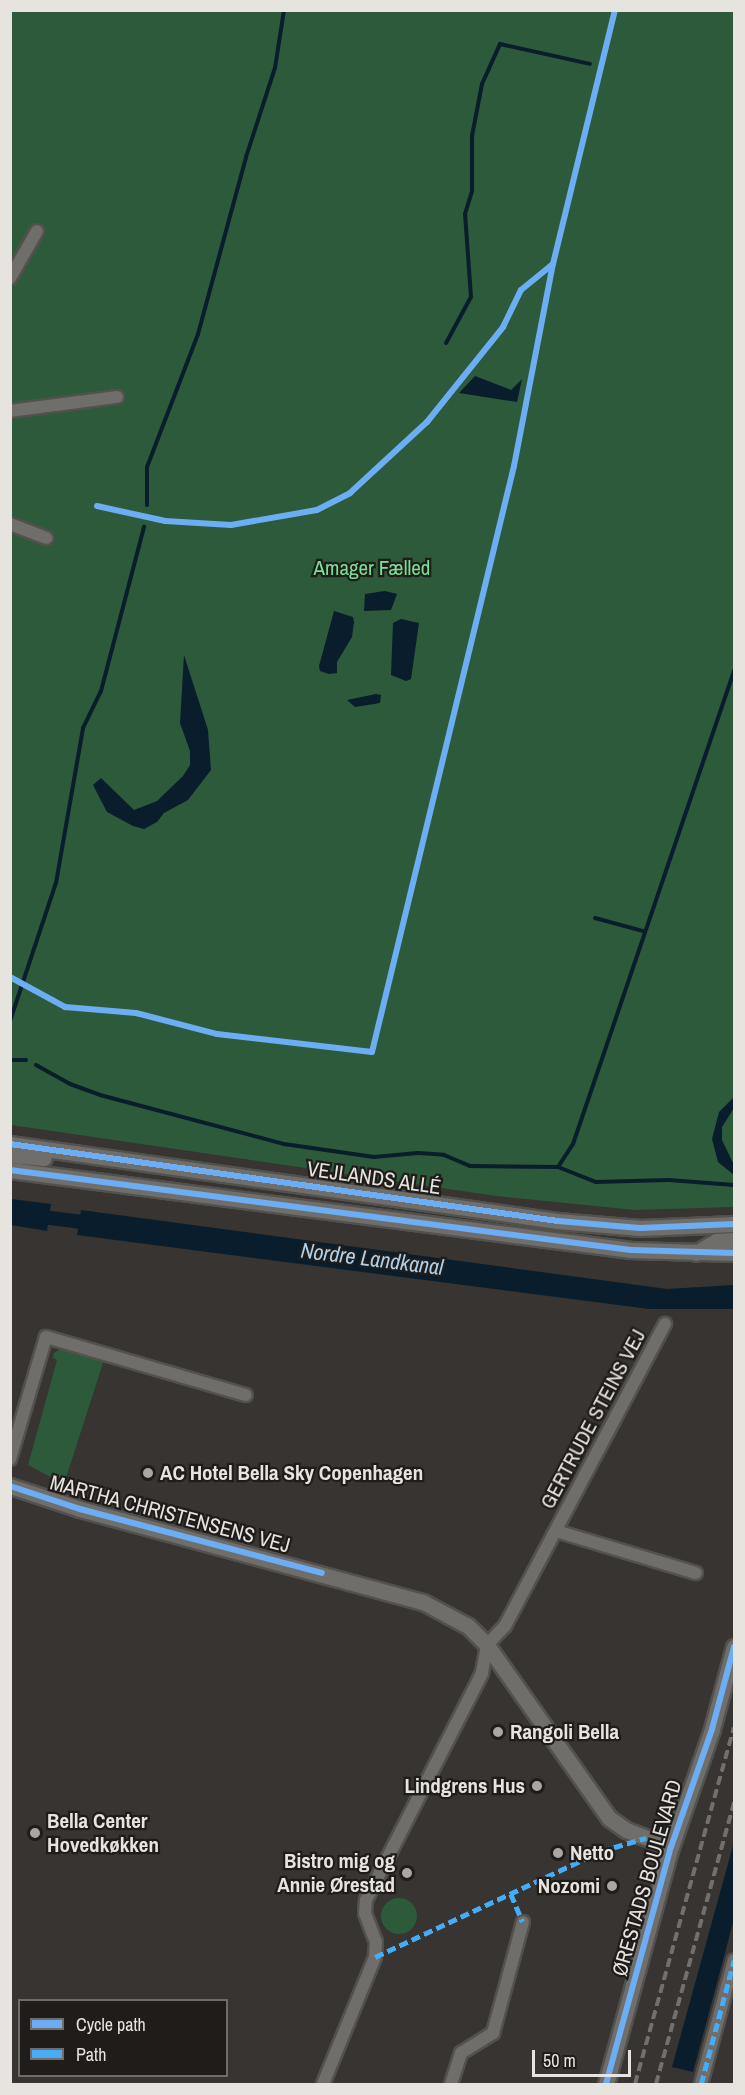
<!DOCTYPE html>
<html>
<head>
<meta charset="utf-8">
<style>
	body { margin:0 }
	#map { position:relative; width:745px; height:2095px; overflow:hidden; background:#373431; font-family:"Archivo Narrow",sans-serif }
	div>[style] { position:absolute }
	.green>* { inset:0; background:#2c5a3a }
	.round { border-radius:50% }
	.water>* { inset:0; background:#091d2c }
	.stream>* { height:4px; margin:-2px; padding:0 2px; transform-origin:2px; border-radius:2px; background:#091d2c }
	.canal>* { height:14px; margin:-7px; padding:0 7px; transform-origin:7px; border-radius:7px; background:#091d2c }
	.roads { filter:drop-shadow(2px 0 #53514d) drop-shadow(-2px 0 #53514d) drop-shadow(0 2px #53514d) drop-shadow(0 -2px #53514d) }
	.minor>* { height:12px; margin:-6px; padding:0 6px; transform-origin:6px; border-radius:6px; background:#706e6b }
	.tertiary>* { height:15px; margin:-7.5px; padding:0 7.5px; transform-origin:7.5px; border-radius:7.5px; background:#706e6b }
	.rail>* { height:4px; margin-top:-2px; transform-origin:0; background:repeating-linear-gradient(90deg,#72706d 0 9px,transparent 0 13.5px) }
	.quiet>* { height:4.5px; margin-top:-2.25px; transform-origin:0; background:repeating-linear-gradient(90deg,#46acf6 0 9px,transparent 0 13.5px) }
	.cycleway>* { height:6px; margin:-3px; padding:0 3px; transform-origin:3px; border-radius:3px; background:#6dadf4 }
	.dots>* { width:16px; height:16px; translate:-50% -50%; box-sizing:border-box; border:3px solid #1f1c19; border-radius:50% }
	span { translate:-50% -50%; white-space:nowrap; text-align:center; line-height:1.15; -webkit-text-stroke:4.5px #1f1c19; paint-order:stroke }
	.park-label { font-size:21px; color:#78e197 }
	.street-label { font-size:21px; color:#e7e4e0 }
	.poi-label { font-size:21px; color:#e7e4e0; font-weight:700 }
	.left { translate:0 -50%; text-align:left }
	.right { translate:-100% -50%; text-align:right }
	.water-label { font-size:22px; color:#add0ef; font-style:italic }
	.frame { position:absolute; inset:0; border:12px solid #e7e4e0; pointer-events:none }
	.legend { position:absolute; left:18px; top:1999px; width:210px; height:78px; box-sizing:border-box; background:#1f1c19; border:2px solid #6f6c69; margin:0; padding:8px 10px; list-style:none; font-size:18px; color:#e7e4e0 }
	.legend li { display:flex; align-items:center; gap:12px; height:30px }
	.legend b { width:30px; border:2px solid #6f6c69 }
	.scale { position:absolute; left:532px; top:2050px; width:99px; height:27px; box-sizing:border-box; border:3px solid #e7e4e0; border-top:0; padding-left:8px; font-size:18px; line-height:21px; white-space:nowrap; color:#e7e4e0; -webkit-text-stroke:4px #1f1c19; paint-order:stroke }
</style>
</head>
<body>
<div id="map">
	<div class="green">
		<div style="clip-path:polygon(10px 11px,734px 11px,734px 1207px,635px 1210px,496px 1196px,11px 1125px)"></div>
		<div style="clip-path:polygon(62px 1348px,104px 1360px,64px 1484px,28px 1465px,57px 1360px,53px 1358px,54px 1353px)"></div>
		<div class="round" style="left:381px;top:1898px;width:36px;height:36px"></div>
	</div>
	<div class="water">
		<div style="clip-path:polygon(475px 376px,511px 390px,522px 379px,517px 402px,459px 393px)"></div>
		<div style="clip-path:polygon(385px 591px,397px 594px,391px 610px,364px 611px,365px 594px)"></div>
		<div style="clip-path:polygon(334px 611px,353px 617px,354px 622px,352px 637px,337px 662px,337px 673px,329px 674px,320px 671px,319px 666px)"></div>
		<div style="clip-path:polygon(401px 619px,419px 623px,411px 679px,406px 681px,391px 675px,393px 623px)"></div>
		<div style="clip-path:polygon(184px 655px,208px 730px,211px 770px,188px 800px,164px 813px,157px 822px,144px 829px,133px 826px,107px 812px,93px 785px,101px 778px,134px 810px,157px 801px,183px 776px,190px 765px,190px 751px,180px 723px)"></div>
		<div style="clip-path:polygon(376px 694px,381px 695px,380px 703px,355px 707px,347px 700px)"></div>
		<div style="clip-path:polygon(734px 1097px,734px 1108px,722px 1127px,722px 1140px,734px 1165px,734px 1175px,718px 1162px,712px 1139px,719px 1112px)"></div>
		<div style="clip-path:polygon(11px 1199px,51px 1204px,47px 1231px,11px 1225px)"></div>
		<div style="clip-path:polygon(81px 1210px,667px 1289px,734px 1285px,734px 1309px,649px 1309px,77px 1235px)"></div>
		<div style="clip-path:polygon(734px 1842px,734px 1919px,693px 2072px,672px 2067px)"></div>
	</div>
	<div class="stream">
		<div style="left:446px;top:343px;width:52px;rotate:-61.5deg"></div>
		<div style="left:471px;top:297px;width:83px;rotate:-94.1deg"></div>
		<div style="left:465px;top:214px;width:24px;rotate:-73deg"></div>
		<div style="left:472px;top:191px;width:55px;rotate:-90deg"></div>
		<div style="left:472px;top:136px;width:53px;rotate:-79.1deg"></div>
		<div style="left:482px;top:84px;width:44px;rotate:-65.8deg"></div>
		<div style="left:500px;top:44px;width:92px;rotate:12.5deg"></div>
		<div style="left:147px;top:505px;width:38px;rotate:-90deg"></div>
		<div style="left:147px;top:467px;width:142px;rotate:-69deg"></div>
		<div style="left:198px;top:334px;width:183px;rotate:-74.8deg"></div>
		<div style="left:246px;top:157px;width:94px;rotate:-72deg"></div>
		<div style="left:275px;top:68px;width:59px;rotate:-81.2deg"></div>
		<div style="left:595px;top:918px;width:50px;rotate:15.2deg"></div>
		<div style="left:10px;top:1021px;width:145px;rotate:-71.6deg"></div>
		<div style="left:56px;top:883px;width:157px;rotate:-80.1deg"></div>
		<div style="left:83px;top:728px;width:41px;rotate:-64.1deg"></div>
		<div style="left:101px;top:691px;width:170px;rotate:-75.3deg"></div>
		<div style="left:10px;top:1060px;width:16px"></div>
		<div style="left:36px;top:1065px;width:39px;rotate:29deg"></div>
		<div style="left:70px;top:1084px;width:32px;rotate:20deg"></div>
		<div style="left:100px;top:1095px;width:190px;rotate:14.9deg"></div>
		<div style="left:284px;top:1144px;width:91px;rotate:8.2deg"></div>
		<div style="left:374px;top:1157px;width:44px;rotate:-5.2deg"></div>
		<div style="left:418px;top:1153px;width:26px;rotate:4deg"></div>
		<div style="left:444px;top:1155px;width:28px;rotate:23deg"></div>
		<div style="left:470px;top:1166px;width:88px;rotate:0.7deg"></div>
		<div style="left:558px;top:1167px;width:27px;rotate:-57deg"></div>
		<div style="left:573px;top:1144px;width:500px;rotate:-71.2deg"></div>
		<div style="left:558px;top:1167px;width:41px;rotate:21.5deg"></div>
		<div style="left:596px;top:1182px;width:73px;rotate:-1.6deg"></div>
		<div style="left:669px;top:1180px;width:65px;rotate:4.4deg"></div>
	</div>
	<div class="canal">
		<div style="left:10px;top:1213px;width:89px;rotate:7.1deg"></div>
	</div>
	<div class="roads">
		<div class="minor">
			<div style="left:10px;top:278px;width:54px;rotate:-60.1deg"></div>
			<div style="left:10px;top:411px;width:108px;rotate:-7.5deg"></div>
			<div style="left:10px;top:524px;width:39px;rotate:21deg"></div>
			<div style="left:10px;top:1459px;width:127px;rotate:-73.6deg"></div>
			<div style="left:46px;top:1337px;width:208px;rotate:16.2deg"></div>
			<div style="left:556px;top:1531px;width:146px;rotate:16.7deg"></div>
			<div style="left:323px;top:2084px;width:137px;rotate:-67.7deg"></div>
			<div style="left:375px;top:1957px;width:15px;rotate:-86deg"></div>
			<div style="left:376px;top:1942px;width:31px;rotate:-111deg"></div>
			<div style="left:365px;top:1913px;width:13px;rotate:-86deg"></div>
			<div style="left:366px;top:1900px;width:255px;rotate:-62.9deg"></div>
			<div style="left:482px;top:1673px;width:28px;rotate:-80deg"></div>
			<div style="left:487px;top:1645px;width:26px;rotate:-47deg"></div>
			<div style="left:505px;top:1626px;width:342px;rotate:-62.1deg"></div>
			<div style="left:451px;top:2084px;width:33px;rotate:-72deg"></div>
			<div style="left:461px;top:2053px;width:38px;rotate:-32deg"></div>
			<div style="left:493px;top:2033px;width:115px;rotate:-74.9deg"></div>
			<div style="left:701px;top:2084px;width:128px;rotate:-75.1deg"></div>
		</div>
		<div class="tertiary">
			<div style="left:10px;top:1144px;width:553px;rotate:8deg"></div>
			<div style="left:558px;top:1221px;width:82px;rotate:4.9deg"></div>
			<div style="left:640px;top:1228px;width:94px;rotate:-2.4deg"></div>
			<div style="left:10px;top:1155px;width:34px;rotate:5deg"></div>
			<div style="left:10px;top:1170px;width:626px;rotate:7.34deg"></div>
			<div style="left:631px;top:1250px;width:103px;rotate:1.7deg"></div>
			<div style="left:696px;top:1253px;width:23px;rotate:-31deg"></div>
			<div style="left:716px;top:1241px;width:18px;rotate:-3deg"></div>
			<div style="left:10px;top:1486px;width:74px;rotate:18.2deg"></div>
			<div style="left:80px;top:1509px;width:355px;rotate:15.2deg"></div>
			<div style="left:423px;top:1602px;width:51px;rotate:28.1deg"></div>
			<div style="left:468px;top:1626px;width:27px;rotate:45deg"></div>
			<div style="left:487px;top:1645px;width:212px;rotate:54.8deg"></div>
			<div style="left:609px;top:1818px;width:21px;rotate:35deg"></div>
			<div style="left:626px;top:1830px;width:48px;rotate:20.7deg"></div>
			<div style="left:606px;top:2084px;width:246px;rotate:-74.7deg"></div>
			<div style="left:671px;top:1847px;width:125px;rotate:-70.8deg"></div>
			<div style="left:712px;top:1729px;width:85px;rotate:-75deg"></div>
		</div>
	</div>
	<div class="rail">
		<div style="left:635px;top:2084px;width:370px;rotate:-74.5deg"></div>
		<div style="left:656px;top:2084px;width:293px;rotate:-74.5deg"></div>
	</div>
	<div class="quiet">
		<div style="left:511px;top:1894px;width:30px;rotate:67deg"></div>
		<div style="left:375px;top:1957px;width:250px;rotate:-25.1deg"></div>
		<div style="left:601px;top:1851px;width:47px;rotate:-16.1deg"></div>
		<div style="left:701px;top:2084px;width:128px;rotate:-75.1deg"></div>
	</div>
	<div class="cycleway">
		<div style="left:97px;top:506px;width:70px;rotate:12.4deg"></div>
		<div style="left:165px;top:521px;width:66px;rotate:3.5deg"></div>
		<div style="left:231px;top:525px;width:87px;rotate:-9.9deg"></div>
		<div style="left:317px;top:510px;width:37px;rotate:-27deg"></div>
		<div style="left:350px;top:493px;width:105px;rotate:-42.7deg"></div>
		<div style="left:427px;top:422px;width:122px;rotate:-51.3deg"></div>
		<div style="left:503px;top:327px;width:41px;rotate:-64.1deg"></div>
		<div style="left:521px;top:290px;width:41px;rotate:-39.1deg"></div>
		<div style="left:10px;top:977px;width:63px;rotate:28.6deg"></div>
		<div style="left:65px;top:1007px;width:71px;rotate:4.8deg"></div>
		<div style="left:136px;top:1013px;width:84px;rotate:14.5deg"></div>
		<div style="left:217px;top:1034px;width:156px;rotate:6.6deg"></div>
		<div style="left:372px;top:1052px;width:603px;rotate:-76.38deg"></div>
		<div style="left:514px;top:466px;width:206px;rotate:-79.1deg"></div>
		<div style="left:553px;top:264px;width:261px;rotate:-76.3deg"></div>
		<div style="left:10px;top:1144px;width:553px;rotate:8deg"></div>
		<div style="left:558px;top:1221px;width:82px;rotate:4.9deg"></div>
		<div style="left:640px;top:1228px;width:94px;rotate:-2.4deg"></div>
		<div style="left:10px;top:1170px;width:626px;rotate:7.34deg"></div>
		<div style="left:631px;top:1250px;width:103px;rotate:1.7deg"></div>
		<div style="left:10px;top:1486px;width:74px;rotate:18.2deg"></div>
		<div style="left:80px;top:1509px;width:250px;rotate:14.8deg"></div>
		<div style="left:606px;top:2084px;width:246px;rotate:-74.7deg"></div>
		<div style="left:671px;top:1847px;width:125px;rotate:-70.8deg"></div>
		<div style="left:712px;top:1729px;width:85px;rotate:-75deg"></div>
	</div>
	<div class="dots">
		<div style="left:148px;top:1473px;background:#a9a6a3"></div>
		<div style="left:498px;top:1732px;background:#a9a6a3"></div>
		<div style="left:537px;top:1786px;background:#a9a6a3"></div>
		<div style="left:35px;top:1833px;background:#a9a6a3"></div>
		<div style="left:558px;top:1853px;background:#a9a6a3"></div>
		<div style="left:407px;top:1873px;background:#a9a6a3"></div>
		<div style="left:612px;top:1886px;background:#a9a6a3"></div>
	</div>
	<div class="park-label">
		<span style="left:372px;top:568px">Amager Fælled</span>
	</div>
	<div class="street-label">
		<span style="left:374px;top:1178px;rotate:8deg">VEJLANDS ALLÉ</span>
		<span style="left:593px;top:1419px;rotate:-62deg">GERTRUDE STEINS VEJ</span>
		<span style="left:170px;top:1514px;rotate:15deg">MARTHA CHRISTENSENS VEJ</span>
		<span style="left:647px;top:1878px;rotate:-74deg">ØRESTADS BOULEVARD</span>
	</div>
	<div class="poi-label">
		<span class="left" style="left:160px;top:1473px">AC Hotel Bella Sky Copenhagen</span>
		<span class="left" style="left:510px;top:1732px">Rangoli Bella</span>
		<span class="right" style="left:525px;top:1786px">Lindgrens Hus</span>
		<span class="left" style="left:47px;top:1833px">Bella Center<br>Hovedkøkken</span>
		<span class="left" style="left:570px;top:1853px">Netto</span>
		<span class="right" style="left:395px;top:1873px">Bistro mig og<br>Annie Ørestad</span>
		<span class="right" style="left:600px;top:1886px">Nozomi</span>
	</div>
	<div class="water-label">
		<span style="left:372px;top:1259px;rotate:7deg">Nordre Landkanal</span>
	</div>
	<div class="frame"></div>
	<ul class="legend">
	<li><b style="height:8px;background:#6dadf4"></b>Cycle path</li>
	<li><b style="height:8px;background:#46acf6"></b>Path</li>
	</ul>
	<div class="scale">50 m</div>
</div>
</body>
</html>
